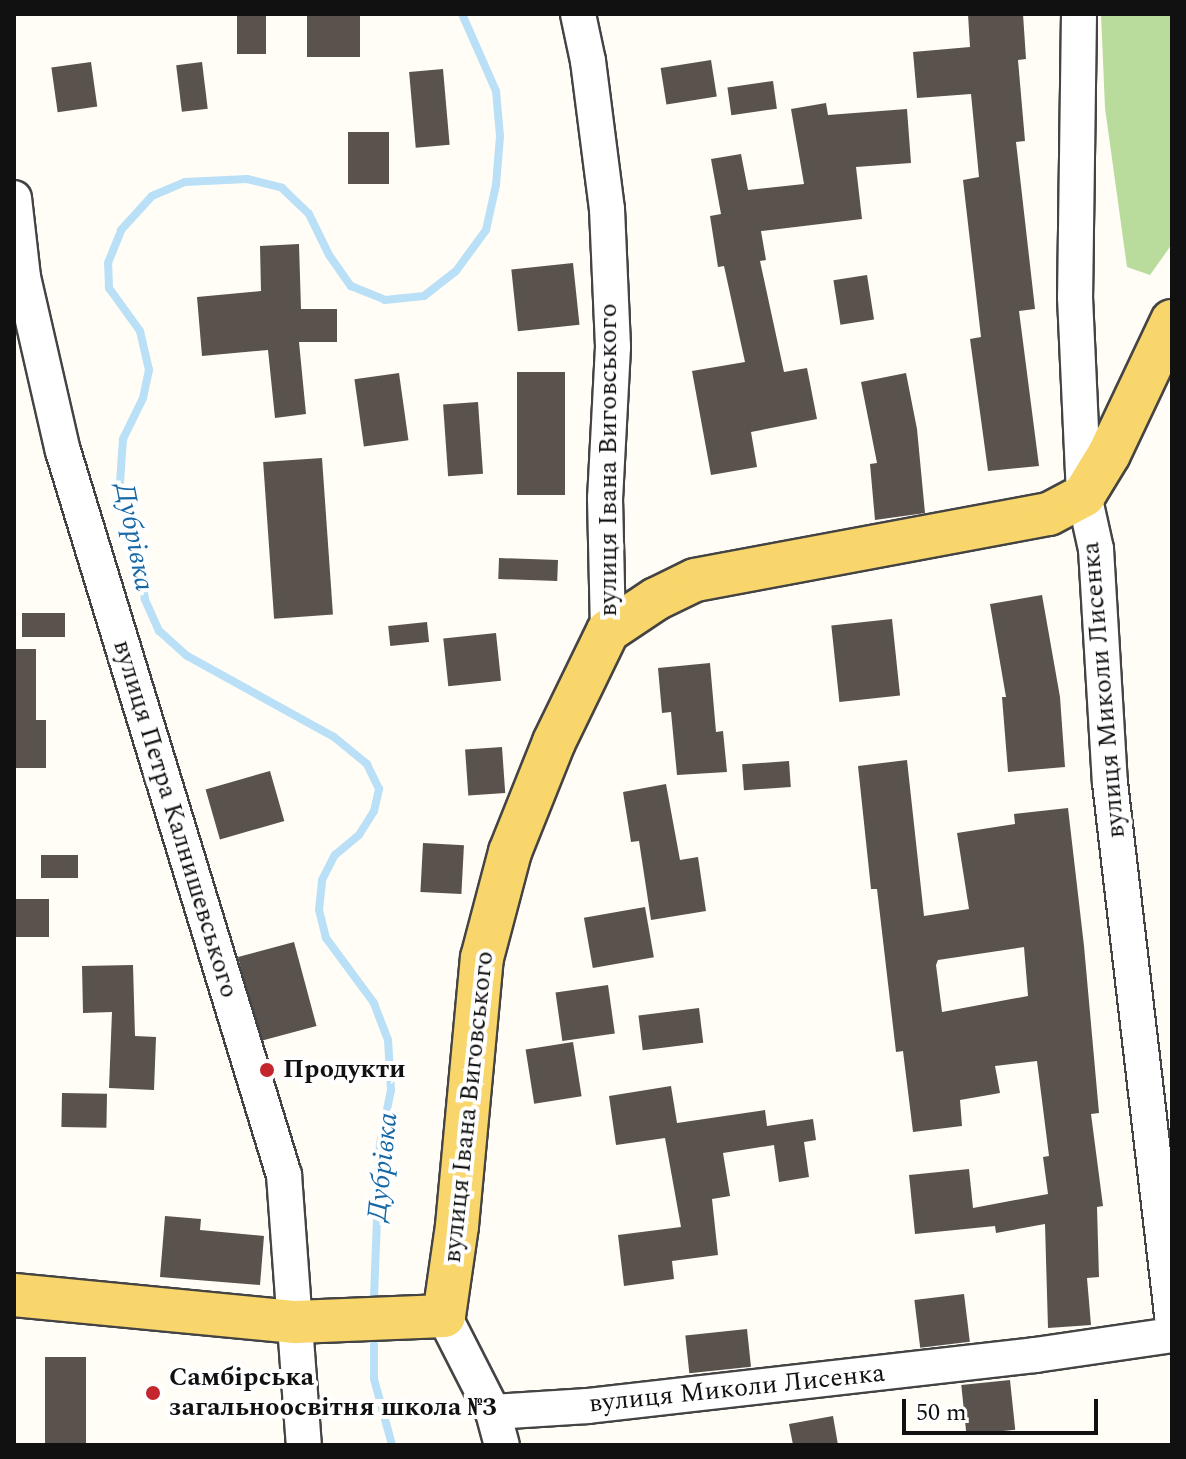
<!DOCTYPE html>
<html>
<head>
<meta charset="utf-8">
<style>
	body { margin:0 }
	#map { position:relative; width:1186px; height:1459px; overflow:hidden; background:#fffdf5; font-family:Spectral,serif }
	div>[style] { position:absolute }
	.forest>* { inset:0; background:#b9dc9c }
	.stream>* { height:8px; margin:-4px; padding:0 4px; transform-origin:4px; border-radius:4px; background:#b9e0f7 }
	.building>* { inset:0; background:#5a524d; transform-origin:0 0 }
	.roads { filter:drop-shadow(2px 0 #444) drop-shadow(-2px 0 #444) drop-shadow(0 2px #444) drop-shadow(0 -2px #444) }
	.minor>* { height:34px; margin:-17px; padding:0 17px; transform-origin:17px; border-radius:17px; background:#fff }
	.major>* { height:42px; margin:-21px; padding:0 21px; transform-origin:21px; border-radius:21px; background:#f9d66b }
	.dots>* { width:22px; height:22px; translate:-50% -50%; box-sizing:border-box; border:4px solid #fff; border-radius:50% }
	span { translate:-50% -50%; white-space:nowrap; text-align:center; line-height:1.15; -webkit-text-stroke:8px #fff; paint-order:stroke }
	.street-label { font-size:26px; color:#111 }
	.poi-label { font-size:26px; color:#111; font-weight:700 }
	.left { translate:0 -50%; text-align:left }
	.water-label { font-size:28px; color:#1768a6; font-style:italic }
	.frame { position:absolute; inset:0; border:16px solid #111; pointer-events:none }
	.scale { position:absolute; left:902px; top:1399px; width:196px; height:36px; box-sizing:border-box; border:4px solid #111; border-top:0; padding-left:10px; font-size:24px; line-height:28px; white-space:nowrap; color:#111; -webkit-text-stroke:6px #fff; paint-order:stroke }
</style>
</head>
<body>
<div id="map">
	<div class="forest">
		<div style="clip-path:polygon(1101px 14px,1172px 14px,1172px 244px,1150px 275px,1127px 267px,1105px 108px)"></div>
	</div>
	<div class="stream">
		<div style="left:374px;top:1297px;width:153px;rotate:-87.8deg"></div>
		<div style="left:380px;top:1144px;width:55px;rotate:-78.5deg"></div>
		<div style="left:391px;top:1090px;width:50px;rotate:-93.4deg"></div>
		<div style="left:388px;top:1040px;width:40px;rotate:-111deg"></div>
		<div style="left:374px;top:1003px;width:81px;rotate:-126.4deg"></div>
		<div style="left:326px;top:938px;width:29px;rotate:-104deg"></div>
		<div style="left:319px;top:910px;width:30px;rotate:-84deg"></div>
		<div style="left:322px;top:880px;width:28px;rotate:-63deg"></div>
		<div style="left:335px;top:855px;width:31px;rotate:-40deg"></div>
		<div style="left:359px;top:835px;width:28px;rotate:-58deg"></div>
		<div style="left:374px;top:811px;width:23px;rotate:-77deg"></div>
		<div style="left:379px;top:789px;width:28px;rotate:-116deg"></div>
		<div style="left:367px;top:764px;width:43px;rotate:-140.7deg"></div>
		<div style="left:334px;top:737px;width:168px;rotate:-151.1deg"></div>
		<div style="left:187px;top:656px;width:38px;rotate:-138deg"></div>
		<div style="left:159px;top:631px;width:35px;rotate:-114deg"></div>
		<div style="left:145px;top:599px;width:79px;rotate:-99.5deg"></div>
		<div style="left:132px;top:521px;width:40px;rotate:-108deg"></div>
		<div style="left:120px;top:483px;width:44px;rotate:-86.1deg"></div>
		<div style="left:123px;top:439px;width:46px;rotate:-64deg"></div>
		<div style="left:143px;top:398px;width:29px;rotate:-78deg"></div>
		<div style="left:149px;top:370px;width:40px;rotate:-103deg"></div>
		<div style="left:140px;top:331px;width:53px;rotate:-125.8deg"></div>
		<div style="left:109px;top:288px;width:25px;rotate:-92deg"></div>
		<div style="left:108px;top:263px;width:35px;rotate:-68deg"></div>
		<div style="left:121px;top:230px;width:46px;rotate:-47.6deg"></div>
		<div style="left:152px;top:196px;width:36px;rotate:-23deg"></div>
		<div style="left:185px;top:182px;width:62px;rotate:-2.8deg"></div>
		<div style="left:247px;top:179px;width:36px;rotate:14deg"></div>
		<div style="left:282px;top:188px;width:37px;rotate:44deg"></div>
		<div style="left:309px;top:214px;width:46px;rotate:64deg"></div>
		<div style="left:329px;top:255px;width:38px;rotate:55deg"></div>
		<div style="left:351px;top:286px;width:37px;rotate:22deg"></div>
		<div style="left:385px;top:300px;width:39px;rotate:-6deg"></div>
		<div style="left:424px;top:296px;width:41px;rotate:-38deg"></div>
		<div style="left:456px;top:271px;width:51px;rotate:-53.8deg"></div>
		<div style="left:486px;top:230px;width:46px;rotate:-77.5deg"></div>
		<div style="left:496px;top:185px;width:49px;rotate:-85.3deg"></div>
		<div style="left:500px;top:136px;width:45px;rotate:-95.1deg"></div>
		<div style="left:496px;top:91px;width:84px;rotate:-113.8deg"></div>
		<div style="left:374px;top:1345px;width:34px;rotate:90deg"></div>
		<div style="left:374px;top:1379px;width:68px;rotate:74.7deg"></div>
	</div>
	<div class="building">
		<div style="left:237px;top:14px;width:29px;height:40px"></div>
		<div style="left:307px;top:14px;width:53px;height:43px"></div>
		<div style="clip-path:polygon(968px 14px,1023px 14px,1026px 59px,1018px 60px,1025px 141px,1016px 142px,1035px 309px,1019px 311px,1039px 466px,988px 471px,970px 339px,981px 337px,963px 180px,979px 177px,971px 94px,917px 98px,913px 52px,970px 47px)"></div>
		<div style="left:711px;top:60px;width:37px;height:51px;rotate:81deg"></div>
		<div style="left:91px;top:62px;width:45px;height:40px;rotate:82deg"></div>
		<div style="left:202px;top:62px;width:47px;height:26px;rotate:83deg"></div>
		<div style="left:443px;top:69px;width:76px;height:34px;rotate:85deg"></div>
		<div style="left:773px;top:81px;width:28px;height:46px;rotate:82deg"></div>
		<div style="clip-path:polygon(826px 103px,828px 115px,907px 109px,911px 163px,856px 167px,862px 219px,761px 231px,766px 260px,760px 261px,784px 372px,807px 368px,817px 419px,751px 432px,757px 467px,711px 475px,692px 371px,745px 362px,724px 266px,718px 267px,710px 216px,721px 214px,711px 159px,741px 154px,748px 190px,804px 184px,791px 109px)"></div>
		<div style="left:348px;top:132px;width:41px;height:52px"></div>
		<div style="clip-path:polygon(299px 244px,301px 309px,337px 309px,337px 342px,299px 342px,306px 414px,275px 418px,268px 350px,202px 356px,197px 297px,261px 291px,260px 246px)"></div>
		<div style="left:573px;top:263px;width:62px;height:62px;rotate:84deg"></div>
		<div style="left:867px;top:275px;width:45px;height:34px;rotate:81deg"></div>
		<div style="left:517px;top:372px;width:48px;height:123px"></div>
		<div style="left:399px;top:373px;width:68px;height:45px;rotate:82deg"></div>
		<div style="clip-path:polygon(906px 373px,917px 429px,925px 513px,875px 520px,870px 464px,877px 463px,861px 382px)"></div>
		<div style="left:478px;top:402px;width:72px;height:35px;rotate:86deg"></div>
		<div style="left:322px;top:458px;width:157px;height:59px;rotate:86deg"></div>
		<div style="left:499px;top:558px;width:59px;height:21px;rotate:2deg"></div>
		<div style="clip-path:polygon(1042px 595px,1060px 697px,1065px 767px,1008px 772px,1002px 697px,1006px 697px,990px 604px)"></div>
		<div style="left:22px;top:613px;width:43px;height:24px"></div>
		<div style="left:892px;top:619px;width:77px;height:61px;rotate:84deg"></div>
		<div style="left:427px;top:622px;width:20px;height:39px;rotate:84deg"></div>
		<div style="left:496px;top:633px;width:48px;height:53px;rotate:84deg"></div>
		<div style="clip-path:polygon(14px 649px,36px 649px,36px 720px,46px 720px,46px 768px,14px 768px)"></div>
		<div style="clip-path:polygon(710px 663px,716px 732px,723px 731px,727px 772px,677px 775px,671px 712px,662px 713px,658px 668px)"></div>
		<div style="left:502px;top:747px;width:46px;height:37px;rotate:86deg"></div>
		<div style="clip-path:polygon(evenodd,907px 760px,924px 916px,969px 909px,957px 833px,1015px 824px,1014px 814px,1068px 808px,1084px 946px,1099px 1113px,1091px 1114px,1103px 1206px,1097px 1207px,1099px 1277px,1087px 1278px,1091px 1325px,1048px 1328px,1045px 1224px,996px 1233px,995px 1226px,915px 1234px,909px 1175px,969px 1169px,973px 1208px,1048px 1194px,1043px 1157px,1049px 1156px,1037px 1061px,995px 1066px,1000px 1093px,960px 1100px,962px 1126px,913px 1132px,903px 1051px,896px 1052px,877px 889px,871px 889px,858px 766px,907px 760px,1024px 947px,1028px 996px,942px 1012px,936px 965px,938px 960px,1024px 947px)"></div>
		<div style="left:789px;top:761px;width:26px;height:47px;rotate:86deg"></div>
		<div style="left:270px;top:771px;width:52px;height:67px;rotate:74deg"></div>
		<div style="clip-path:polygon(666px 784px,680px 860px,698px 857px,706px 911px,651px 920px,639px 841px,631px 842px,623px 792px)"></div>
		<div style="left:423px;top:843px;width:41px;height:49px;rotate:3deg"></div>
		<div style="left:41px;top:855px;width:37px;height:23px"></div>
		<div style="left:14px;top:899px;width:35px;height:38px"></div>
		<div style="left:645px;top:907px;width:51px;height:62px;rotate:80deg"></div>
		<div style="left:294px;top:942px;width:87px;height:58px;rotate:75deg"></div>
		<div style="clip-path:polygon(133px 965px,135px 1036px,156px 1037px,154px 1090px,109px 1088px,112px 1012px,83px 1013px,82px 966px)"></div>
		<div style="left:608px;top:985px;width:49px;height:53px;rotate:82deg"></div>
		<div style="left:699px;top:1008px;width:35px;height:61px;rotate:83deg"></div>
		<div style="left:573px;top:1042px;width:55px;height:48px;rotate:81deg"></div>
		<div style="clip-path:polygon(671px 1086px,677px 1123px,765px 1110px,767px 1126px,813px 1119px,816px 1140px,804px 1142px,809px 1177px,779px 1182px,774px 1145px,723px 1153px,730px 1196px,712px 1199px,718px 1255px,672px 1261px,674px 1279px,624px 1286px,618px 1235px,681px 1227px,665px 1138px,616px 1145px,609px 1096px)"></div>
		<div style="left:62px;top:1093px;width:45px;height:34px;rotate:1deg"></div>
		<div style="clip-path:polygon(165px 1216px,201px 1219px,200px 1230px,264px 1236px,260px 1285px,160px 1277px)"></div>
		<div style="left:964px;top:1294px;width:48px;height:50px;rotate:83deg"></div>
		<div style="left:747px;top:1329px;width:38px;height:62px;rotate:84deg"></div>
		<div style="left:45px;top:1357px;width:41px;height:88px"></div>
		<div style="left:1010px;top:1380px;width:50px;height:49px;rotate:84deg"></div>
		<div style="clip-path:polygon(833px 1416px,838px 1445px,793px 1445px,789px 1424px)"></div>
	</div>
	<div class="roads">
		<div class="minor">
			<div style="left:578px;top:14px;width:48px;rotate:78deg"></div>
			<div style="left:588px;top:61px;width:149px;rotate:82.7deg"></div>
			<div style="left:607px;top:209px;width:138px;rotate:87.5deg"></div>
			<div style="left:613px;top:347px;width:151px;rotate:93deg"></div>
			<div style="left:605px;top:498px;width:133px;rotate:88.7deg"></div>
			<div style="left:1079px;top:14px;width:283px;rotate:90.8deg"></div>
			<div style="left:1075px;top:297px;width:198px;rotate:87.4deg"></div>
			<div style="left:1084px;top:495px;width:55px;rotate:77.5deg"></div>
			<div style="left:1096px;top:549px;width:234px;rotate:86.6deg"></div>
			<div style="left:1110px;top:783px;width:536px;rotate:83.35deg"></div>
			<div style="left:14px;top:198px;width:80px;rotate:83.5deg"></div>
			<div style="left:23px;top:277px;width:179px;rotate:77.1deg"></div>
			<div style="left:63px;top:451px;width:757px;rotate:73.03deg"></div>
			<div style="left:284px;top:1175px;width:271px;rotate:85.8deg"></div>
			<div style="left:444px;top:1316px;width:108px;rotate:63deg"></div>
			<div style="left:493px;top:1412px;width:34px;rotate:75deg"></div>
			<div style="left:493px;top:1412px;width:95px;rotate:-3.6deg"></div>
			<div style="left:588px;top:1406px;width:450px;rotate:-6.5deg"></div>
			<div style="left:1035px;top:1355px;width:138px;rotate:-8.3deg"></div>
		</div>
		<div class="major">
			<div style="left:14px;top:1295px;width:283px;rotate:5.5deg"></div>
			<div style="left:296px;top:1322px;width:148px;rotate:-2.3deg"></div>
			<div style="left:444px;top:1316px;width:91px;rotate:-81.8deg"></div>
			<div style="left:457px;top:1226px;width:269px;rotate:-84.7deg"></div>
			<div style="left:482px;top:958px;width:110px;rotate:-75.2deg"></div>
			<div style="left:510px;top:852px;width:118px;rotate:-68.2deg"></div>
			<div style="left:554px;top:742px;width:123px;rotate:-64.1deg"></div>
			<div style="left:608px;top:631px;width:58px;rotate:-33.7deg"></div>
			<div style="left:656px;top:599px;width:43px;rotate:-26deg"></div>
			<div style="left:695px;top:580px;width:360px;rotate:-10.6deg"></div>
			<div style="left:1049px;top:514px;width:40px;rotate:-28deg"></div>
			<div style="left:1084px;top:495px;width:48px;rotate:-58.6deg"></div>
			<div style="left:1109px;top:454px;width:147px;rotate:-64.7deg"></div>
		</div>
	</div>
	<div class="dots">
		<div style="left:267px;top:1070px;background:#c4262e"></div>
		<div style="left:153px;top:1393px;background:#c4262e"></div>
	</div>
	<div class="street-label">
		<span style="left:609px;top:460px;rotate:-90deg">вулиця Івана Виговського</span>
		<span style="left:1104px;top:690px;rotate:-95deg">вулиця Миколи Лисенка</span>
		<span style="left:175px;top:819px;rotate:73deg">вулиця Петра Калнишевського</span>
		<span style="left:469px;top:1107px;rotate:-84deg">вулиця Івана Виговського</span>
		<span style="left:737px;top:1389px;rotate:-6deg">вулиця Миколи Лисенка</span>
	</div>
	<div class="poi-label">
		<span class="left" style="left:283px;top:1070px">Продукти</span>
		<span class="left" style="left:169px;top:1393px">Самбірська<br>загальноосвітня школа №3</span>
	</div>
	<div class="water-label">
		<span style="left:134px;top:537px;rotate:79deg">Дубрівка</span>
		<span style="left:383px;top:1167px;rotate:-84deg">Дубрівка</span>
	</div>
	<div class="frame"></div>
	<div class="scale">50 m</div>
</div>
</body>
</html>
